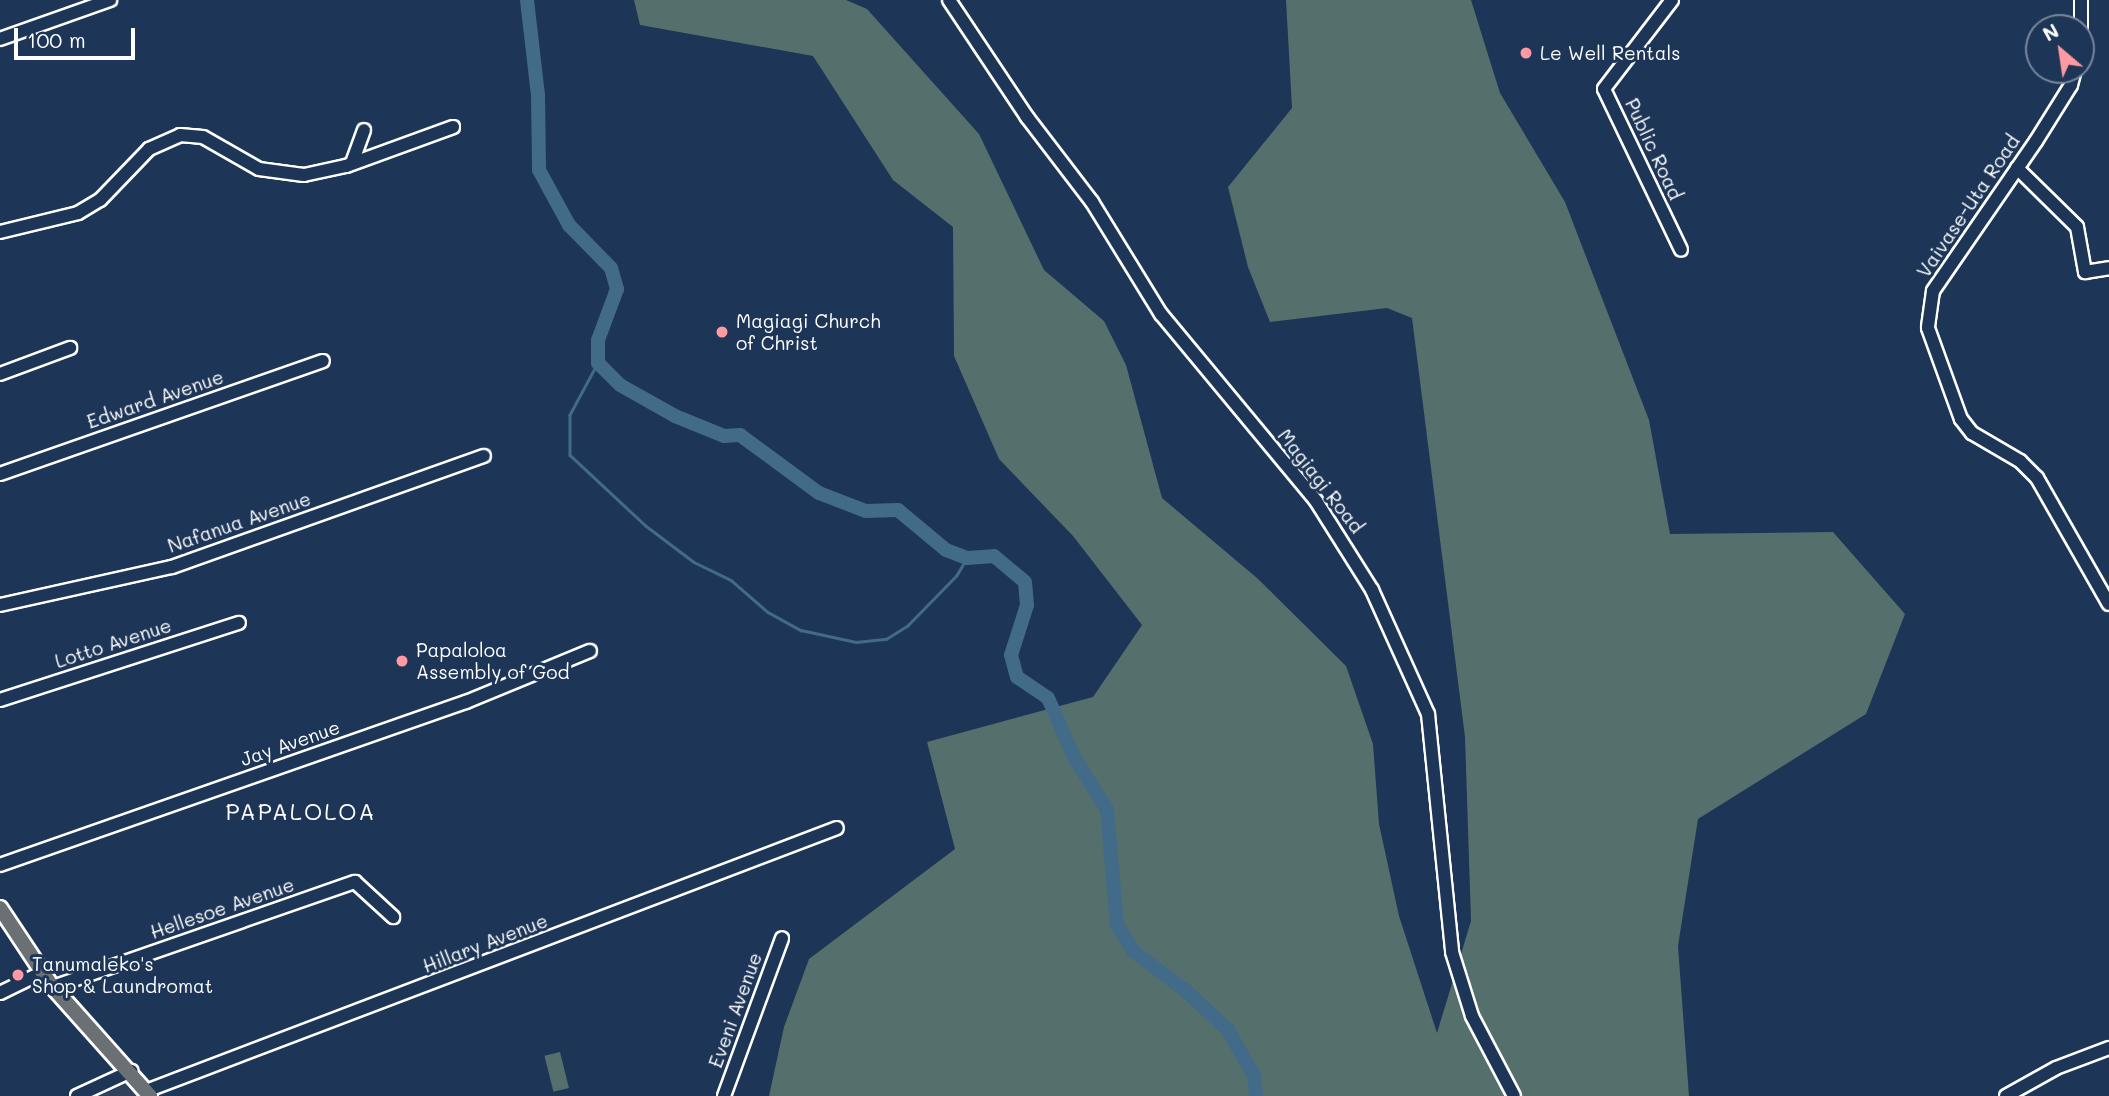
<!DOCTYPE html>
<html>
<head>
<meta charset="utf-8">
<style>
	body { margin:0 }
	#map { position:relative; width:2109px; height:1096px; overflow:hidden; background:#1d3557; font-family:Mali,sans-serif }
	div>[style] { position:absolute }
	.built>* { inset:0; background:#30415c }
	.green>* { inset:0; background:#556f6c; transform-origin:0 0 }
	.stream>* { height:2.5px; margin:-1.25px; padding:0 1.25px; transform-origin:1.25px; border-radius:1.25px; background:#416b88 }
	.river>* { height:14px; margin:-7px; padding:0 7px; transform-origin:7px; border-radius:7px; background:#416b88 }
	.roads { filter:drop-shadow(2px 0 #fff) drop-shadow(-2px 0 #fff) drop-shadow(0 2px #fff) drop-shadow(0 -2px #fff) }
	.minor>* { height:12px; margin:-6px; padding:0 6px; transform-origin:6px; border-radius:6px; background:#1d3557 }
	.major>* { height:14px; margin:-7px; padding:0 7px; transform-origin:7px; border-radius:7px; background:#6b7074 }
	.dots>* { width:19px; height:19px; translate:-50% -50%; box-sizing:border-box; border:4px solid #1d3557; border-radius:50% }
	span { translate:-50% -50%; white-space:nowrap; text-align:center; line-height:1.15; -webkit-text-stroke:6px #1d3557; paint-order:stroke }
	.poi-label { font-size:19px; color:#fff }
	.left { translate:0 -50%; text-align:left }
	.street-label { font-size:19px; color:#fff }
	.quarter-label { font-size:23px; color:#fff; letter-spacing:2px }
	.north { position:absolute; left:2025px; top:14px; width:70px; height:70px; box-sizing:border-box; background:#1d3557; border:2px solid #77869a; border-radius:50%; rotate:331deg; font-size:19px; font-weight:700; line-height:28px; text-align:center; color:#fff }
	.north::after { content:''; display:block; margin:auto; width:24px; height:32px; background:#ff9aa2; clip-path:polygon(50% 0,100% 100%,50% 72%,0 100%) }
	.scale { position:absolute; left:14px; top:28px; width:121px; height:32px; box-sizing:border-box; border:4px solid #fff; border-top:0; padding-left:9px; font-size:21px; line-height:24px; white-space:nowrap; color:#fff; -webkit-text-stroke:5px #1d3557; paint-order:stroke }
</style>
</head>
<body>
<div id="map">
	<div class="built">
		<div style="clip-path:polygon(127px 1083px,136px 1086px,144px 1096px,99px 1096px)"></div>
	</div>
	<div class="green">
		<div style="clip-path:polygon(634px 0,846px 0,867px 9px,979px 134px,1044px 270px,1104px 321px,1126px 365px,1162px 498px,1257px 578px,1346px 666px,1373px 744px,1379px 824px,1399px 916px,1437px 1033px,1471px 921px,1465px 737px,1412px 318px,1387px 308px,1270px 322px,1248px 267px,1228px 187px,1292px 108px,1286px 0,1471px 0,1500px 93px,1565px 202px,1649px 420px,1670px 534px,1833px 532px,1905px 614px,1866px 714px,1698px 819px,1678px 946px,1689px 1096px,769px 1096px,784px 1027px,809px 959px,955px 849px,927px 742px,1093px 697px,1142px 625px,1073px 536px,999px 459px,954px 356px,953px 227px,893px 180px,813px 56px,640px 25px)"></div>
		<div style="left:560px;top:1052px;width:37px;height:16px;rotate:76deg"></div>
	</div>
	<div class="stream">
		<div style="left:598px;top:363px;width:59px;rotate:118.3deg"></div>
		<div style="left:570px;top:415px;width:40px;rotate:90deg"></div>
		<div style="left:570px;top:455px;width:103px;rotate:43deg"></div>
		<div style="left:645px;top:525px;width:61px;rotate:37.1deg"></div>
		<div style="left:694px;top:562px;width:41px;rotate:25.9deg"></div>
		<div style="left:731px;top:580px;width:49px;rotate:40.9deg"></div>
		<div style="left:768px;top:612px;width:38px;rotate:29deg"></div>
		<div style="left:801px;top:630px;width:56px;rotate:12.3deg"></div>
		<div style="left:856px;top:642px;width:30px;rotate:-6deg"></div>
		<div style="left:886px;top:639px;width:25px;rotate:-32deg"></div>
		<div style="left:907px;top:626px;width:70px;rotate:-45.6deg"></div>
		<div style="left:956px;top:576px;width:21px;rotate:-59deg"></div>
	</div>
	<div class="river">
		<div style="left:527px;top:0;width:96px;rotate:83.4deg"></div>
		<div style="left:538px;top:95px;width:75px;rotate:89.2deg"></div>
		<div style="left:539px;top:170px;width:63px;rotate:61.4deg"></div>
		<div style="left:569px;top:225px;width:60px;rotate:45.7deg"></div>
		<div style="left:611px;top:268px;width:22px;rotate:74deg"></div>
		<div style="left:617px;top:289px;width:54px;rotate:110.4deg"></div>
		<div style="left:598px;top:340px;width:23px;rotate:90deg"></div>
		<div style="left:598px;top:363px;width:31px;rotate:45deg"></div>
		<div style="left:620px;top:385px;width:63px;rotate:29.4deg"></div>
		<div style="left:675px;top:416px;width:53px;rotate:22.2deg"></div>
		<div style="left:724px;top:436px;width:16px;rotate:-4deg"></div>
		<div style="left:740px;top:435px;width:98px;rotate:36.3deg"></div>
		<div style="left:819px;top:493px;width:50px;rotate:21deg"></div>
		<div style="left:866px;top:511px;width:32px;rotate:-2deg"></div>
		<div style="left:898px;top:510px;width:62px;rotate:39.8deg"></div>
		<div style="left:946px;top:550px;width:22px;rotate:21deg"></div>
		<div style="left:967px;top:558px;width:27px;rotate:-4deg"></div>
		<div style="left:994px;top:556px;width:40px;rotate:40deg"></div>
		<div style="left:1025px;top:582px;width:23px;rotate:85deg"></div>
		<div style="left:1027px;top:605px;width:52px;rotate:107.7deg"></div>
		<div style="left:1011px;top:655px;width:23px;rotate:75deg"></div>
		<div style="left:1017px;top:677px;width:37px;rotate:34deg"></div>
		<div style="left:1048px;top:698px;width:67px;rotate:66.1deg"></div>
		<div style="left:1075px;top:759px;width:59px;rotate:57.4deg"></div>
		<div style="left:1107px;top:809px;width:116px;rotate:85.1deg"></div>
		<div style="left:1117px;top:925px;width:31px;rotate:58deg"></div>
		<div style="left:1133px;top:951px;width:65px;rotate:36.9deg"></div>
		<div style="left:1185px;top:990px;width:59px;rotate:42.9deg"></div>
		<div style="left:1228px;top:1030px;width:53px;rotate:60.5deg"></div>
		<div style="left:1254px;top:1076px;width:20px;rotate:84deg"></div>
	</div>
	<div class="roads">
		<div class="minor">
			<div style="left:949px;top:0;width:141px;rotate:56.3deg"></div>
			<div style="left:1027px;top:117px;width:107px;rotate:52.6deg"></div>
			<div style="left:1092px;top:202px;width:132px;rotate:58.4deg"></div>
			<div style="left:1161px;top:314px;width:243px;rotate:50.3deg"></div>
			<div style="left:1316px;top:501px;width:105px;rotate:57.8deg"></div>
			<div style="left:1372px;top:590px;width:136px;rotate:65.7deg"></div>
			<div style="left:1428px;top:714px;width:239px;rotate:84.2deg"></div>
			<div style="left:1452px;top:952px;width:67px;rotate:72.6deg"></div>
			<div style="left:1472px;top:1016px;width:90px;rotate:62.3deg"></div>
			<div style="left:1672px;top:0;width:112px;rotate:127.4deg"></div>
			<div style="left:1604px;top:89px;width:178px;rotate:64.4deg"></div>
			<div style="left:2081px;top:37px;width:37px;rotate:-90deg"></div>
			<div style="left:0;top:39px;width:117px;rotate:-19.5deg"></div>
			<div style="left:2075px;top:70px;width:16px;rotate:105deg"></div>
			<div style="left:2071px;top:85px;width:66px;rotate:122deg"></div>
			<div style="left:2036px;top:141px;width:182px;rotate:124.5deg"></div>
			<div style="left:1933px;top:291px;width:37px;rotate:98deg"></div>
			<div style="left:1928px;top:328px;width:97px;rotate:70.1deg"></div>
			<div style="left:1961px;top:419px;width:18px;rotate:52deg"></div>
			<div style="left:1972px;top:433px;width:56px;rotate:30.3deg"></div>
			<div style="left:2020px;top:461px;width:24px;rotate:45deg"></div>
			<div style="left:2037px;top:478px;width:145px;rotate:60.3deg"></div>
			<div style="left:352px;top:163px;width:35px;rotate:-70deg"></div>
			<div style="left:2017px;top:168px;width:84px;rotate:44.5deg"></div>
			<div style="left:2077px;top:227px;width:46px;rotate:79.9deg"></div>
			<div style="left:2085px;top:272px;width:24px;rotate:-9deg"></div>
			<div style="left:0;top:232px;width:80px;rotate:-13.7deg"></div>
			<div style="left:78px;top:213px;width:26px;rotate:-31deg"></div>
			<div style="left:100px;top:200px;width:71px;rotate:-46.1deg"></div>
			<div style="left:149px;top:149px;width:34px;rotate:-24deg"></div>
			<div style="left:180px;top:135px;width:23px;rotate:5deg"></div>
			<div style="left:203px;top:137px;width:64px;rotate:29.7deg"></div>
			<div style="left:259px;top:169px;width:45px;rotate:7.6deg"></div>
			<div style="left:304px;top:175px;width:43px;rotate:-12.1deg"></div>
			<div style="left:346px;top:166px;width:114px;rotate:-20deg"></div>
			<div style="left:0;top:374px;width:75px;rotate:-20.4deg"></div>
			<div style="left:0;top:474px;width:342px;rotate:-19.3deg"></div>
			<div style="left:0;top:605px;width:176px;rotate:-12.5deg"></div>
			<div style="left:172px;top:567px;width:331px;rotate:-19.6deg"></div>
			<div style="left:0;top:700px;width:251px;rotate:-17.9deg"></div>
			<div style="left:0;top:865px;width:494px;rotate:-19.3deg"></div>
			<div style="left:466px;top:702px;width:134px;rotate:-22.4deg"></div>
			<div style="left:53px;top:987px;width:320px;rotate:-19.2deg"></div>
			<div style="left:355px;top:882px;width:52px;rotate:42.6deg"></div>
			<div style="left:0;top:993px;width:46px;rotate:-26deg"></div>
			<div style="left:146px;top:1091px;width:739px;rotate:-20.84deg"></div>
			<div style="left:77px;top:1096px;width:60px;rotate:-24.8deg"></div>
			<div style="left:724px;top:1096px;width:168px;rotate:-69.8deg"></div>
			<div style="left:2006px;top:1096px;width:57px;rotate:-29.2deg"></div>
			<div style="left:2056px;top:1068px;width:57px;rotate:-20.7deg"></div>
		</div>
		<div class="major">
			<div style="left:0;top:908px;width:92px;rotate:56.5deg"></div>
			<div style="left:51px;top:985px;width:149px;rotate:48.3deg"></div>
		</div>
	</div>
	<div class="dots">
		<div style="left:1526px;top:53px;background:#ff9aa2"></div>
		<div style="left:722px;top:332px;background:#ff9aa2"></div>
		<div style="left:402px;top:661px;background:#ff9aa2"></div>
		<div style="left:18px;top:975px;background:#ff9aa2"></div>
	</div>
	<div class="poi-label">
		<span class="left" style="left:1540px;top:53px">Le Well Rentals</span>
		<span class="left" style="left:736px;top:332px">Magiagi Church<br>of Christ</span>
		<span class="left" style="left:416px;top:661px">Papaloloa<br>Assembly of God</span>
		<span class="left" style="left:32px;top:975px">Tanumaleko's<br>Shop &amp; Laundromat</span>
	</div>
	<div class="street-label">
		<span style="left:1654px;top:149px;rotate:65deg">Public Road</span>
		<span style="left:1968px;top:206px;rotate:-56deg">Vaivase-Uta Road</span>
		<span style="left:155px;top:399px;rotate:-19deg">Edward Avenue</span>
		<span style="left:1321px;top:481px;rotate:52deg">Magiagi Road</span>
		<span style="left:239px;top:522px;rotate:-19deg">Nafanua Avenue</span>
		<span style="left:113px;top:643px;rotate:-18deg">Lotto Avenue</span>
		<span style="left:290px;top:743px;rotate:-19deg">Jay Avenue</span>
		<span style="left:222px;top:908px;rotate:-19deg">Hellesoe Avenue</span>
		<span style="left:485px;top:943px;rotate:-21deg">Hillary Avenue</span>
		<span style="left:735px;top:1010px;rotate:-70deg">Eveni Avenue</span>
	</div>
	<div class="quarter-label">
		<span style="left:301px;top:811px">PAPALOLOA</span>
	</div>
	<div class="north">N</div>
	<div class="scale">100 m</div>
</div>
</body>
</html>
